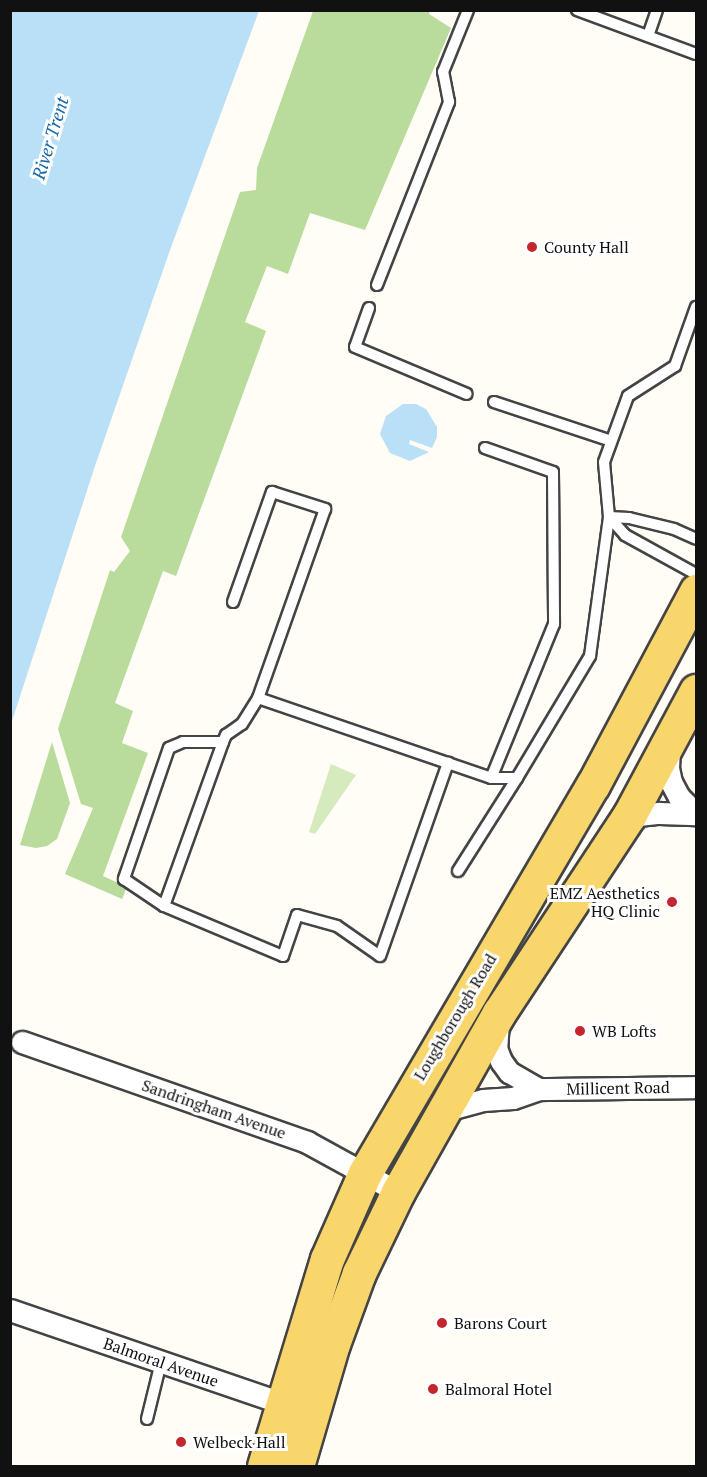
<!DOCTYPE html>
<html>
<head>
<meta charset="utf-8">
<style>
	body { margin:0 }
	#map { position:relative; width:707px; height:1477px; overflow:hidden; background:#fffdf5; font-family:"PT Serif",serif }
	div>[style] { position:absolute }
	.green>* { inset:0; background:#d5ebbd }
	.forest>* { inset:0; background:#b9dc9c }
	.water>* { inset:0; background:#b9e0f7 }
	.roads { filter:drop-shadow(2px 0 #444) drop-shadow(-2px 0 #444) drop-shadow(0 2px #444) drop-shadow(0 -2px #444) }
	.service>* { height:10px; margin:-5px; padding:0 5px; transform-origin:5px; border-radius:5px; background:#fff }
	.minor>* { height:21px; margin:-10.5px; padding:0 10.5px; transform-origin:10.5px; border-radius:10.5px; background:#fff }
	.primary>* { height:33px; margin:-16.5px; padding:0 16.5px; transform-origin:16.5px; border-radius:16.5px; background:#f9d66b }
	.dots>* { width:16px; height:16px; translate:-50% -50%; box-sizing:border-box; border:3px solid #fff; border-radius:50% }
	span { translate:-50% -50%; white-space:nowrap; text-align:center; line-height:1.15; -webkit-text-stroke:6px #fff; paint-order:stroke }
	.poi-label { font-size:16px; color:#111 }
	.left { translate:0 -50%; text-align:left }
	.right { translate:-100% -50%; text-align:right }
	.street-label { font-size:16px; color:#111 }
	.water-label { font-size:18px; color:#1768a6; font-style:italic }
	.frame { position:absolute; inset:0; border:12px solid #111; pointer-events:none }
</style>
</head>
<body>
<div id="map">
	<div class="green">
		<div style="clip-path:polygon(331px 764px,356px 775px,315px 834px,309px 832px)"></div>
	</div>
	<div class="forest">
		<div style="clip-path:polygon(313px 11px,430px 11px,429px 14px,451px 28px,365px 230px,310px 213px,288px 274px,267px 266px,245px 322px,266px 331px,176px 576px,163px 571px,115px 703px,133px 711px,122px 743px,148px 753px,103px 876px,127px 887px,122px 899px,65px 874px,93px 808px,81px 804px,58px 729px,110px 570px,114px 572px,130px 551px,121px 537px,240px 192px,256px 190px,257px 168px)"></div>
		<div style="clip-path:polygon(52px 742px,70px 803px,57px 839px,47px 846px,36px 848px,20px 845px)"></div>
	</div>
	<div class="water">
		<div style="clip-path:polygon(11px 10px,259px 11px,170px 250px,95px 466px,11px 724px)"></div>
		<div style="clip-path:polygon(403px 404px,416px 404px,426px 409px,437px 427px,437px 437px,432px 448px,410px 440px,409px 444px,429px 452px,410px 461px,390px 453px,380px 434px,386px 416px)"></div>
	</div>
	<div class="roads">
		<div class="service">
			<div style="left:577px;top:10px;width:127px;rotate:20.3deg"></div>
			<div style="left:648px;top:36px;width:28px;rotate:-71deg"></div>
			<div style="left:377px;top:285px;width:197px;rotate:-68.5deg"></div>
			<div style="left:449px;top:102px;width:31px;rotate:-101deg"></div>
			<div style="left:443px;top:72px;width:67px;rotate:-68deg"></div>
			<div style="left:369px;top:308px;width:41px;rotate:109.7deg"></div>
			<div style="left:355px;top:347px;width:121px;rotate:22.8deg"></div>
			<div style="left:494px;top:402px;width:123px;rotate:18.4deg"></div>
			<div style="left:485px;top:448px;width:72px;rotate:19.4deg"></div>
			<div style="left:553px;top:472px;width:152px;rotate:89.6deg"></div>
			<div style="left:554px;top:624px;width:166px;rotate:112.2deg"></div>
			<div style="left:609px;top:517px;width:24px;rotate:48deg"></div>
			<div style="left:625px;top:535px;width:81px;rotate:28.8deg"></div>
			<div style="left:609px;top:517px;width:20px;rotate:3deg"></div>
			<div style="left:629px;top:518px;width:46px;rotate:13.7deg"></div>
			<div style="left:674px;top:529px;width:24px;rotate:24deg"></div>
			<div style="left:233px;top:602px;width:117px;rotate:-70.5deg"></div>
			<div style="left:272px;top:492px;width:56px;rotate:17.8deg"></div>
			<div style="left:325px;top:509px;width:201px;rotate:109.5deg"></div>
			<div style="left:223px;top:742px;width:8px;rotate:-67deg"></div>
			<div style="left:226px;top:735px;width:19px;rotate:-35deg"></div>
			<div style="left:242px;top:724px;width:31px;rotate:-58deg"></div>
			<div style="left:258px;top:698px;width:246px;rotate:18.9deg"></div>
			<div style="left:491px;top:778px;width:26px"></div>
			<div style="left:458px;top:871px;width:110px;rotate:-57.6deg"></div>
			<div style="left:517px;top:778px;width:142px;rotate:-59.1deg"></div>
			<div style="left:590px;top:656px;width:140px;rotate:-82.2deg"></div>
			<div style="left:609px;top:517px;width:55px;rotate:-95.2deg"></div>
			<div style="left:604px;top:462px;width:70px;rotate:-70deg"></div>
			<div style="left:628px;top:396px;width:56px;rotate:-32.6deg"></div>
			<div style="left:675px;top:366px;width:63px;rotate:-70.4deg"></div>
			<div style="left:164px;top:906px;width:174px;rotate:-70.2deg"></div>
			<div style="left:223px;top:742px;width:40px;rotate:180deg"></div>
			<div style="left:183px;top:742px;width:15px;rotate:157deg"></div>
			<div style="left:169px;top:748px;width:139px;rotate:109deg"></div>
			<div style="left:124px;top:879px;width:48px;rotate:34deg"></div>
			<div style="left:164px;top:906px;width:129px;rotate:22.8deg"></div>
			<div style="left:283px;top:956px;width:43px;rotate:-71.1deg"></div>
			<div style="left:297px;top:915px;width:41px;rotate:15.4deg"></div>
			<div style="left:337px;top:926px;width:52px;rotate:34.9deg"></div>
			<div style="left:380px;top:956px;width:205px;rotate:-70.6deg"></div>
			<div style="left:147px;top:1419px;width:59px;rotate:-76.2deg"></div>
		</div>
		<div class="minor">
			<div style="left:669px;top:749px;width:19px;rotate:93deg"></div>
			<div style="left:668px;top:768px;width:14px;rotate:78deg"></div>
			<div style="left:671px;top:782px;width:17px;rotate:62deg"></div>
			<div style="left:679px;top:797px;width:24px;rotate:45deg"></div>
			<div style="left:629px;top:816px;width:30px;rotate:-6deg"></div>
			<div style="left:659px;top:813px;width:37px;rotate:2deg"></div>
			<div style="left:498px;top:1022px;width:26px;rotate:94deg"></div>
			<div style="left:496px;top:1048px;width:14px;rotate:69deg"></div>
			<div style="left:501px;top:1061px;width:14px;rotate:54deg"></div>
			<div style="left:509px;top:1072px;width:34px;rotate:30deg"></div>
			<div style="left:22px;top:1042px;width:302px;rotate:19.3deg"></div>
			<div style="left:307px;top:1142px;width:104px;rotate:28.8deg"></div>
			<div style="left:442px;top:1111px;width:42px;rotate:-15deg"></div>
			<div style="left:483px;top:1100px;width:30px;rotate:-4deg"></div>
			<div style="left:513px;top:1098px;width:28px;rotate:-19deg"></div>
			<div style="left:539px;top:1089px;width:157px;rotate:-0.7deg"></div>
			<div style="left:10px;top:1310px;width:300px;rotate:18.9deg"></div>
		</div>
		<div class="primary">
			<div style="left:264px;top:1466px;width:216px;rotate:-73.1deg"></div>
			<div style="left:327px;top:1259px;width:94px;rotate:-66.2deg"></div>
			<div style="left:365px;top:1173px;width:450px;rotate:-59.6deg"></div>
			<div style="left:593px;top:785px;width:220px;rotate:-62deg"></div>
			<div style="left:297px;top:1466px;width:127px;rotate:-73.6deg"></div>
			<div style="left:333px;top:1344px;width:76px;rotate:-69.9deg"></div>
			<div style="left:359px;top:1273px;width:90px;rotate:-64.3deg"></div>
			<div style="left:398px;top:1192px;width:206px;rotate:-60.6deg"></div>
			<div style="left:499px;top:1013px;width:236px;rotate:-56.6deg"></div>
			<div style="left:629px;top:816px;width:142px;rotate:-61.8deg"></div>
		</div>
	</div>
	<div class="dots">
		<div style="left:532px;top:247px;background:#c4262e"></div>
		<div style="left:672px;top:902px;background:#c4262e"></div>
		<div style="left:580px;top:1031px;background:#c4262e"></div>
		<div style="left:442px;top:1323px;background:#c4262e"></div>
		<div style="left:433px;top:1389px;background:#c4262e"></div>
		<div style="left:181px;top:1442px;background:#c4262e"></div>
	</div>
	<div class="poi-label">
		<span class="left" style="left:544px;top:247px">County Hall</span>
		<span class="right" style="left:660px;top:902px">EMZ Aesthetics<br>HQ Clinic</span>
		<span class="left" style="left:592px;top:1031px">WB Lofts</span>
		<span class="left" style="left:454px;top:1323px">Barons Court</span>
		<span class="left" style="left:445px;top:1389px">Balmoral Hotel</span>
		<span class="left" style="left:193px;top:1442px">Welbeck Hall</span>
	</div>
	<div class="street-label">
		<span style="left:455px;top:1017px;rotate:-59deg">Loughborough Road</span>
		<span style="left:618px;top:1088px;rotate:-1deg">Millicent Road</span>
		<span style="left:214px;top:1109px;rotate:19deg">Sandringham Avenue</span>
		<span style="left:161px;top:1362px;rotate:19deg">Balmoral Avenue</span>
	</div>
	<div class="water-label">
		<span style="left:50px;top:138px;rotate:-73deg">River Trent</span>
	</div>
	<div class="frame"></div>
</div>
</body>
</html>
